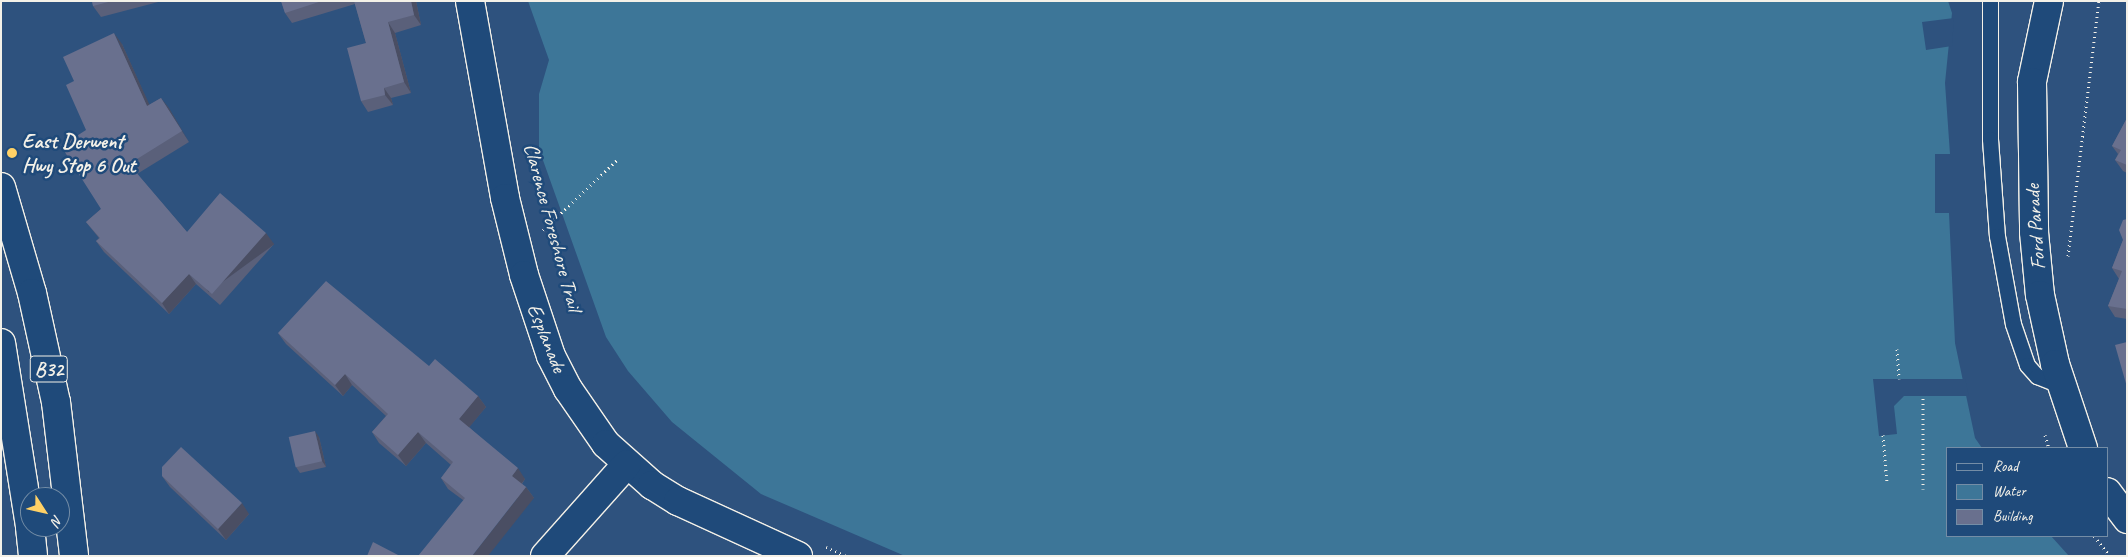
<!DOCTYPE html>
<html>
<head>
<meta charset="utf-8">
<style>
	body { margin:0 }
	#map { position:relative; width:2128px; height:557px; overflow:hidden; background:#2e527e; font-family:Caveat,sans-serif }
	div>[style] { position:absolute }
	.water>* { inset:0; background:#3d7698 }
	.pier>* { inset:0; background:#2e527e }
	.path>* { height:3px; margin-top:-1.5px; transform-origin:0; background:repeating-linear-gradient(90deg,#f4f1e8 0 1px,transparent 0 5px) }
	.roads { filter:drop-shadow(1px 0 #f4f1e8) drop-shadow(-1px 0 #f4f1e8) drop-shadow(0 1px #f4f1e8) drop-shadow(0 -1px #f4f1e8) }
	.service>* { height:15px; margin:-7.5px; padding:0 7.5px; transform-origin:7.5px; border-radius:7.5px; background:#1f4a7a }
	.minor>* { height:28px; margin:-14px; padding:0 14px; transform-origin:14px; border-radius:14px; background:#1f4a7a }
	.primary>* { height:28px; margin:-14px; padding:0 14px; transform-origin:14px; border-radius:14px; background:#1f4a7a }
	.wall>* { inset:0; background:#5a607a }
	.shaded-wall>* { inset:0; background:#4a4e63; transform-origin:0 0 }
	.building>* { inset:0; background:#69708e; transform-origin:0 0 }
	.dots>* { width:14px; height:14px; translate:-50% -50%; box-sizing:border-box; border:2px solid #1f4a7a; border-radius:50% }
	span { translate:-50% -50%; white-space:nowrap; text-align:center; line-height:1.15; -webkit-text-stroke:5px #1f4a7a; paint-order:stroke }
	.shield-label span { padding:1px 4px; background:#1f4a7a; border:1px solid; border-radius:4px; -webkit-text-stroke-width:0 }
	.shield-label { font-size:20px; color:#f4f1e8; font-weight:700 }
	.poi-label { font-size:21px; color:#f4f1e8; font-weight:700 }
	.left { translate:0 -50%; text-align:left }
	.street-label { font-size:21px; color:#f4f1e8 }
	.frame { position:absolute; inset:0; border:2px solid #f4f1e8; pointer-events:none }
	.legend { position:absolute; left:1946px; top:447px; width:162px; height:90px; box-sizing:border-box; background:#1f4a7a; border:1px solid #748da6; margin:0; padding:6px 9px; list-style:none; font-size:15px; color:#f4f1e8 }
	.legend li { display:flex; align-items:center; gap:10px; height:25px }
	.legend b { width:25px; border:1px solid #748da6 }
	.north { position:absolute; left:20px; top:487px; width:50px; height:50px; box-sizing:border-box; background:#1f4a7a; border:1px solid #748da6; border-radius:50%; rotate:125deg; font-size:14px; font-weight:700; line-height:20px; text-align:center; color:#f4f1e8 }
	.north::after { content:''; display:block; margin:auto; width:18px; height:22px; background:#ffd166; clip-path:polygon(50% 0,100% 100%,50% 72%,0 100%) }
</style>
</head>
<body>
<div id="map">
	<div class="water">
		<div style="clip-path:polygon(528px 1px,1948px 1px,1952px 13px,1945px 83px,1950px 154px,1935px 154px,1935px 213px,1949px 213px,1955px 343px,1975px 438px,1982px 448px,1947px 448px,1947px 536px,2051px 536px,2069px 556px,905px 556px,761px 494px,672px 422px,628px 371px,606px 337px,539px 149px,539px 94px,549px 60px)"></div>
	</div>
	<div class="pier">
		<div style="clip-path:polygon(1954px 18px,1952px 46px,1926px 50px,1922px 22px)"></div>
		<div style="clip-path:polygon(1873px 379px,1965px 379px,1969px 396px,1904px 396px,1894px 406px,1897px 434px,1879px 436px)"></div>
	</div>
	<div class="path">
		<div style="left:543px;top:230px;width:102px;rotate:-43.4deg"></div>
		<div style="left:2068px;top:256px;width:257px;rotate:-83.1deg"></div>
		<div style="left:1897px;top:349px;width:30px;rotate:86deg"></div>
		<div style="left:1883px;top:435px;width:48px;rotate:85.2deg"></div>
		<div style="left:2045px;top:435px;width:14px;rotate:73deg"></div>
		<div style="left:1923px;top:489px;width:93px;rotate:-90deg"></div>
		<div style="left:2094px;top:536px;width:26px;rotate:51deg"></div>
		<div style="left:826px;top:547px;width:22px;rotate:24deg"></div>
	</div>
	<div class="roads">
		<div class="service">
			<div style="left:1990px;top:1px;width:138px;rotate:90deg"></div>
			<div style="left:1990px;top:139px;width:97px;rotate:85.9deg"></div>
			<div style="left:1997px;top:236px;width:89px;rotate:79.7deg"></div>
			<div style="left:2013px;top:324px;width:43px;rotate:71.1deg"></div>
			<div style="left:2027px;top:365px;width:15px;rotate:48deg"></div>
			<div style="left:2037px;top:376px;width:27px;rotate:22deg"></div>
		</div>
		<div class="minor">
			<div style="left:470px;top:1px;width:200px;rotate:79.9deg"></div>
			<div style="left:505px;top:198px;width:79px;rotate:76.1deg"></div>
			<div style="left:524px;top:275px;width:85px;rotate:71.6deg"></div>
			<div style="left:551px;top:356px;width:37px;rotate:63deg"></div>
			<div style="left:568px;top:389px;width:67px;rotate:55.4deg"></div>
			<div style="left:606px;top:444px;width:62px;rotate:41.7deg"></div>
			<div style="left:652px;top:485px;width:31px;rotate:32deg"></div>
			<div style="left:678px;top:501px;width:132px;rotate:24.6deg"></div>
			<div style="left:2049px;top:1px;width:83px;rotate:101.9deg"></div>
			<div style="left:2032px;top:82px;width:150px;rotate:89.2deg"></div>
			<div style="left:2034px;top:232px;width:63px;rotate:84.6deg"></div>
			<div style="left:2040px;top:295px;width:71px;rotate:77.7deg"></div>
			<div style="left:2055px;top:364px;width:89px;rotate:71.6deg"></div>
			<div style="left:2107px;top:492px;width:34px;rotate:53deg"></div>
			<div style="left:545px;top:556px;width:123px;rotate:-48.3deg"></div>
		</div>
		<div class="primary">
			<div style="left:1px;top:187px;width:110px;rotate:73.7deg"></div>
			<div style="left:32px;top:293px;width:112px;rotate:77.6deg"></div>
			<div style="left:56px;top:402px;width:155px;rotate:83.3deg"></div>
			<div style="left:1px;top:343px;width:185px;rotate:81deg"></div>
			<div style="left:30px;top:527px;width:29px;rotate:84deg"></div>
		</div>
	</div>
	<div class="wall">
		<div style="clip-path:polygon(92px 1px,162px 1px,101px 17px,93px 6px)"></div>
		<div style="clip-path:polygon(281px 1px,416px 1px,421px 25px,395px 33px,411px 93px,391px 98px,393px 105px,368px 112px,361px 101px,366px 43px,355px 4px,292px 23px,285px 13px)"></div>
		<div style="clip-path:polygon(122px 44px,149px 105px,161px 98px,189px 142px,137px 174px,187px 232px,274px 244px,220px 305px,196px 284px,169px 314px,104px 252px,96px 241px,99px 238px,86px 222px,101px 209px,86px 130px)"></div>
		<div style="clip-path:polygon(2127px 118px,2127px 173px,2123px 171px,2115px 160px,2118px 154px,2112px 146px)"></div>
		<div style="clip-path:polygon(2127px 219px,2127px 319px,2115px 317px,2108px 306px,2119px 279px,2112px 268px,2123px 240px)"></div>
		<div style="clip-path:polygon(278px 333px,429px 366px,478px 396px,486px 407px,469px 427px,525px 479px,522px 484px,526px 487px,534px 498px,463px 500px,448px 489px,441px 478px,451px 465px,426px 443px,406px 466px,379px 443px,372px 432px,386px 416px,352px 385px,343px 396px,286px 344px)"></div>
		<div style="clip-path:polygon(319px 437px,326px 467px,300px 473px,296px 467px)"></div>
		<div style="clip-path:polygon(162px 476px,249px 514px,226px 540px,170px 487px)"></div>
	</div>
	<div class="shaded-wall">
		<div style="clip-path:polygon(411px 1px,416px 1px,421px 25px,414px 15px)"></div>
		<div style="clip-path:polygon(388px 22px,395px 33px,411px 93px,404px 82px)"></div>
		<div style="clip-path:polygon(114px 33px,122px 44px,155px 117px,147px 106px)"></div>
		<div style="clip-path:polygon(384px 88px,391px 98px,393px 105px,385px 95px)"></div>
		<div style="clip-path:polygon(161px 98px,169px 108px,189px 142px)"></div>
		<div style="left:266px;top:233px;width:14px;height:81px;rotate:54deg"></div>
		<div style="clip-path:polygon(189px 274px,196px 284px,169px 314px,162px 303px)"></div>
		<div style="clip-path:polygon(345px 374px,352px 385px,343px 396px,335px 385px)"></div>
		<div style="clip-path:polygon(478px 396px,486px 407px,467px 430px,459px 419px)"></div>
		<div style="clip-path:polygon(315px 431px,319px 437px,326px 467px,322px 461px)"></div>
		<div style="clip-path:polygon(418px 432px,426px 443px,406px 466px,398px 455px)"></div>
		<div style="clip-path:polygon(518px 468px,525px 479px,519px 487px,512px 476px)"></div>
		<div style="clip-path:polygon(526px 487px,534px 498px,488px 556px,472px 556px)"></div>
		<div style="clip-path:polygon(242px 503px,249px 514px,226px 540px,218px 529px)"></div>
	</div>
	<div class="building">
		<div style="clip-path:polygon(92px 1px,112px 1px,93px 6px)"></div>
		<div style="clip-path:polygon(281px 1px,322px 1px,285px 13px)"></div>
		<div style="clip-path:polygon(354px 1px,411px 1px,414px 15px,388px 22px,404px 82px,384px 88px,385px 95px,361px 101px,347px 48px,366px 43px)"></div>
		<div style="clip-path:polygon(114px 33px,147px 106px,161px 98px,182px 131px,129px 164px,187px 232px,220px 193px,266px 233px,212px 294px,189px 274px,162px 303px,96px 241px,100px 238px,86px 222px,101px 209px,61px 146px,86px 130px,66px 85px,74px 81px,63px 57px)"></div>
		<div style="clip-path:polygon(2127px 118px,2127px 165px,2115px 160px,2121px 150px,2112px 146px)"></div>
		<div style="clip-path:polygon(2127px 219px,2127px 309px,2108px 306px,2122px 271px,2112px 268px,2123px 240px,2119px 230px,2123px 220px)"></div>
		<div style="clip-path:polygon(326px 281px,429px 366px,435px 359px,478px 396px,459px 419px,518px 468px,512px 476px,526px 487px,472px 556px,418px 556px,465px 498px,441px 478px,453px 462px,418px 432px,398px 455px,372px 432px,388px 414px,345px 374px,335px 385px,278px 333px)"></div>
		<div style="clip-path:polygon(2127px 342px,2127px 387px,2115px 345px)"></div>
		<div style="left:315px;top:431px;width:31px;height:27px;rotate:77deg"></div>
		<div style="clip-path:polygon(181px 447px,242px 503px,218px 529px,162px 476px,162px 467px)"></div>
		<div style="clip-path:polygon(373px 542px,400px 556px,367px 556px)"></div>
	</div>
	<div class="dots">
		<div style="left:12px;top:153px;background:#ffd166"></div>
	</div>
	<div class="shield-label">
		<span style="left:49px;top:369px">B32</span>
	</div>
	<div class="poi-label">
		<span class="left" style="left:22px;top:153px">East Derwent<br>Hwy Stop 6 Out</span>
	</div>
	<div class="street-label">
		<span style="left:553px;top:227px;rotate:75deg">Clarence Foreshore Trail</span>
		<span style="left:2035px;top:227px;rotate:-94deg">Ford Parade</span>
		<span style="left:547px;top:338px;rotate:68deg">Esplanade</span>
	</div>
	<div class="frame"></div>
	<ul class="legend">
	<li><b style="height:6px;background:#1f4a7a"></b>Road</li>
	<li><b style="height:14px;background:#3d7698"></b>Water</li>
	<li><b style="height:14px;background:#69708e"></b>Building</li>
	</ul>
	<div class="north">N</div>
</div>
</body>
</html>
